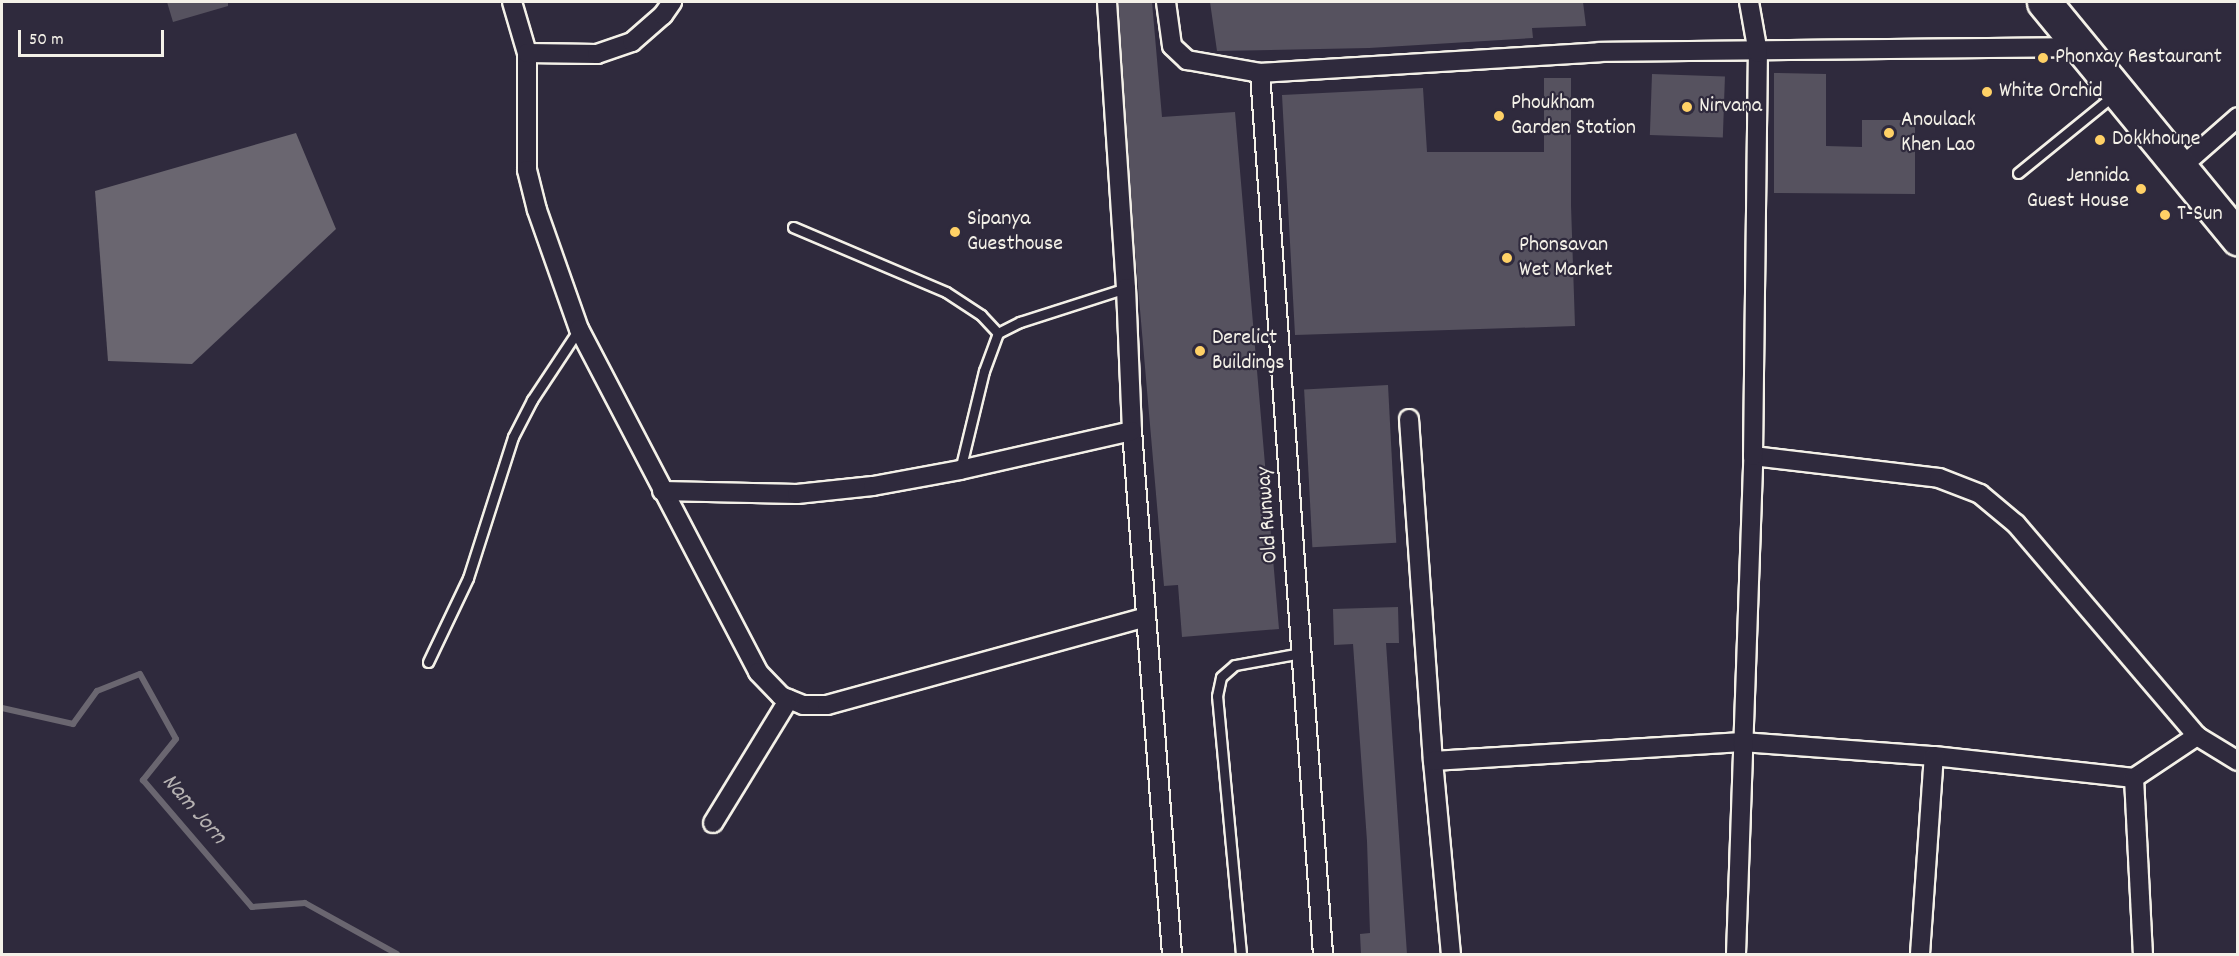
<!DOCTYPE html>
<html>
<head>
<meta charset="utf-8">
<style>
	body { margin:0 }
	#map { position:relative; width:2239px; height:956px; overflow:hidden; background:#2f2a3d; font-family:Dekko,sans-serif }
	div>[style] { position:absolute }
	.water>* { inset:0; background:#6a6670 }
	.stream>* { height:6px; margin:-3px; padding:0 3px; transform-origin:3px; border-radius:3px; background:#6a6670 }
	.building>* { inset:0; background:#56525f; transform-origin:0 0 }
	.roads { filter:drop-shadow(2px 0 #f4f1e8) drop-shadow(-2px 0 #f4f1e8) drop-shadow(0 2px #f4f1e8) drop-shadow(0 -2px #f4f1e8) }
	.lane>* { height:9px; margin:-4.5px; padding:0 4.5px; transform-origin:4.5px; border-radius:4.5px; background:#2f2a3d }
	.street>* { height:18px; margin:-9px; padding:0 9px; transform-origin:9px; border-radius:9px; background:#2f2a3d }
	.highway>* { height:33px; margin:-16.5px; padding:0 16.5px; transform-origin:16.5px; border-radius:16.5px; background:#2f2a3d }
	.dots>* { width:16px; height:16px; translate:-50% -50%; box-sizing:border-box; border:3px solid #2f2a3d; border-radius:50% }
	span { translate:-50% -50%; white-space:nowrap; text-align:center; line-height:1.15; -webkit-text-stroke:4.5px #2f2a3d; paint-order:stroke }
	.poi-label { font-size:22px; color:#f4f1e8 }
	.left { translate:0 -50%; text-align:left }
	.right { translate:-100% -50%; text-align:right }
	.street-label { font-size:22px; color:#f4f1e8 }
	.water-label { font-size:24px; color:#b6b2b2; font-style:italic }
	.frame { position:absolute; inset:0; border:3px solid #f4f1e8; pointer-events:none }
	.scale { position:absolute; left:18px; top:30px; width:146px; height:27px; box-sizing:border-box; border:3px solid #f4f1e8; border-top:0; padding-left:8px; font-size:18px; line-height:21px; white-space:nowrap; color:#f4f1e8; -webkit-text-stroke:4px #2f2a3d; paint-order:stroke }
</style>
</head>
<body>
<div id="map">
	<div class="water">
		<div style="clip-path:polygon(296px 133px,336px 229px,192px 364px,108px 361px,95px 191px)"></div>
	</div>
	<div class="stream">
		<div style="left:2px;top:708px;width:73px;rotate:12.7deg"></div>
		<div style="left:73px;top:724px;width:41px;rotate:-54deg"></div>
		<div style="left:97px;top:691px;width:46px;rotate:-21.6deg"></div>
		<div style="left:140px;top:674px;width:74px;rotate:61deg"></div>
		<div style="left:176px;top:739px;width:53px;rotate:128.8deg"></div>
		<div style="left:143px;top:780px;width:167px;rotate:49.4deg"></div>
		<div style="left:252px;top:907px;width:53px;rotate:-4.3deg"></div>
		<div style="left:305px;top:903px;width:105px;rotate:29deg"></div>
	</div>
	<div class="building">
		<div style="clip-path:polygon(167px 2px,228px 2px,228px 6px,173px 22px)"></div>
		<div style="clip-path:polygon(1118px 2px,1152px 2px,1162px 117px,1235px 112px,1279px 629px,1182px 637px,1178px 585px,1164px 586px,1133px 229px)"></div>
		<div style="clip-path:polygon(1210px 2px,1583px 2px,1586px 26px,1532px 28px,1533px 38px,1369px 48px,1217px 51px)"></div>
		<div style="clip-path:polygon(1774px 73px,1826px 74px,1826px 146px,1862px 147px,1862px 120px,1915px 120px,1915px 194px,1774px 193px)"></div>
		<div style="left:1652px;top:74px;width:73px;height:61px;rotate:2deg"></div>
		<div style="clip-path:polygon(1544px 78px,1571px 78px,1571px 205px,1575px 326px,1295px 335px,1282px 95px,1423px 88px,1427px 152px,1544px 152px)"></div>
		<div style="left:1388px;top:385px;width:158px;height:84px;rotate:87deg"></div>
		<div style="clip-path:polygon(1398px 607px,1399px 643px,1386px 643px,1407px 954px,1361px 954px,1360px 934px,1370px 933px,1367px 841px,1353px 644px,1334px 645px,1333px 609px)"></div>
	</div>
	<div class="roads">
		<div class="lane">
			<div style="left:2018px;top:173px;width:124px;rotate:-39.1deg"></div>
			<div style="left:793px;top:227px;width:166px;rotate:23deg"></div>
			<div style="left:946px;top:292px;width:42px;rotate:33.3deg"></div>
			<div style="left:981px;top:315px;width:25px;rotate:47deg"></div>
			<div style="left:960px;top:470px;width:102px;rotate:-76.4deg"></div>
			<div style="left:984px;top:371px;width:40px;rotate:-69.8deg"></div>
			<div style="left:998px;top:333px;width:25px;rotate:-27deg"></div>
			<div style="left:1020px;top:322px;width:111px;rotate:-17.8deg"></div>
			<div style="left:428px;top:662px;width:93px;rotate:-64.5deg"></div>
			<div style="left:468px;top:578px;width:148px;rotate:-72.3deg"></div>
			<div style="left:513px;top:437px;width:42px;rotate:-62.8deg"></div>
			<div style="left:532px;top:400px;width:85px;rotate:-56.5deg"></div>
			<div style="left:1241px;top:954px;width:259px;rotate:-95.3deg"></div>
			<div style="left:1217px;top:696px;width:19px;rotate:-78deg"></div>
			<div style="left:1221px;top:677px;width:18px;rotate:-41deg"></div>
			<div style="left:1235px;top:665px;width:67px;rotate:-10.3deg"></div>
		</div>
		<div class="street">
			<div style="left:512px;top:2px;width:53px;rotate:73.6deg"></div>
			<div style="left:527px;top:53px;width:117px;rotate:90deg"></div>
			<div style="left:527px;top:170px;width:41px;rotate:76deg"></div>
			<div style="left:537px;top:210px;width:126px;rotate:70.6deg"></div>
			<div style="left:579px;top:329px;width:387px;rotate:62.4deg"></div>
			<div style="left:758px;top:672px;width:33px;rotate:46deg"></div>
			<div style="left:781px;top:696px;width:24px;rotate:22deg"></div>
			<div style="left:803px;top:705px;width:24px"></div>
			<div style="left:827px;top:705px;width:331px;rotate:-15.4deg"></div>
			<div style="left:1107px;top:2px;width:287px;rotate:86.2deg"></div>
			<div style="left:1126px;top:288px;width:143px;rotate:87.6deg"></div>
			<div style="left:1132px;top:431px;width:525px;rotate:85.63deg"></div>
			<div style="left:1166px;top:2px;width:44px;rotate:82.2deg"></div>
			<div style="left:1172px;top:46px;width:21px;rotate:43deg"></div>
			<div style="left:1187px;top:60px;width:74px;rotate:10.1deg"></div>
			<div style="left:1260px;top:73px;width:340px;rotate:-3.5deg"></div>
			<div style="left:1599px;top:52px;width:480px;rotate:-0.6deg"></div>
			<div style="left:527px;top:53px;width:70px;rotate:0.8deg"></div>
			<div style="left:597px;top:54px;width:37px;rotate:-19deg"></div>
			<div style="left:632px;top:42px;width:41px;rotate:-41.1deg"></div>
			<div style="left:663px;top:15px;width:16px;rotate:-55deg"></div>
			<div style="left:1260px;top:73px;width:883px;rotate:85.91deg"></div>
			<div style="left:2180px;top:168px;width:77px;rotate:-41.3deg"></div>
			<div style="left:1409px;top:419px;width:343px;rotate:86deg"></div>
			<div style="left:1433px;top:761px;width:194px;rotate:84.7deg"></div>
			<div style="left:1753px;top:456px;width:187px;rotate:6.7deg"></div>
			<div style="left:1939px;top:478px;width:44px;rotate:21.3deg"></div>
			<div style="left:1980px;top:494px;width:47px;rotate:39.8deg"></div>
			<div style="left:2016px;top:524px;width:279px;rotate:49.5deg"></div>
			<div style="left:2197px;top:736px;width:48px;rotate:31.4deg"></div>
			<div style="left:662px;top:491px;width:135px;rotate:1.3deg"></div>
			<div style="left:797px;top:494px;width:76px;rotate:-6deg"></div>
			<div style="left:873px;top:486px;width:88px;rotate:-10.4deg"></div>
			<div style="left:960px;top:470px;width:176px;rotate:-12.8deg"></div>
			<div style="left:1433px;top:761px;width:310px;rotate:-3.5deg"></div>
			<div style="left:1742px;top:742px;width:193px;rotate:4.2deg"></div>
			<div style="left:1934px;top:756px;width:201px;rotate:6.3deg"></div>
			<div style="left:2134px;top:778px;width:76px;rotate:-33.7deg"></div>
			<div style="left:2134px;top:778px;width:176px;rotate:87.1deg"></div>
			<div style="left:713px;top:823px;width:145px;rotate:-58.5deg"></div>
			<div style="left:1736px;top:954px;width:498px;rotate:-88deg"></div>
			<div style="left:1753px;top:456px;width:403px;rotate:-89.3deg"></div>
			<div style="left:1758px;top:53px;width:52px;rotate:-100deg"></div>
			<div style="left:1920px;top:954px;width:198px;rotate:-86deg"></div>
		</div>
		<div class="highway">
			<div style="left:2044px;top:2px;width:306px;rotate:50.6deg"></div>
		</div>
	</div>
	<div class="dots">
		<div style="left:2043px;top:58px;background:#ffd166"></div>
		<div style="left:1987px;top:92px;background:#ffd166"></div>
		<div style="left:1687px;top:107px;background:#ffd166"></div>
		<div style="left:1499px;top:116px;background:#ffd166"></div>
		<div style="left:1889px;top:133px;background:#ffd166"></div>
		<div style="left:2100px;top:140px;background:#ffd166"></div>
		<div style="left:2141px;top:189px;background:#ffd166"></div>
		<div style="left:2165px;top:215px;background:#ffd166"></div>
		<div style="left:955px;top:232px;background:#ffd166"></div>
		<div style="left:1507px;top:258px;background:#ffd166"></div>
		<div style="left:1200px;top:351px;background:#ffd166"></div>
	</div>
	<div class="poi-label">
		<span class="left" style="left:2055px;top:58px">Phonxay Restaurant</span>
		<span class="left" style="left:1999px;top:92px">White Orchid</span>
		<span class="left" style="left:1511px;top:116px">Phoukham<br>Garden Station</span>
		<span class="left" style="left:1699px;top:107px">Nirvana</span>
		<span class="left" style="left:1901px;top:133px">Anoulack<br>Khen Lao</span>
		<span class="left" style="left:2112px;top:140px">Dokkhoune</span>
		<span class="right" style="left:2129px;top:189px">Jennida<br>Guest House</span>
		<span class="left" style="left:2177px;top:215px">T-Sun</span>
		<span class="left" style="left:967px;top:232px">Sipanya<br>Guesthouse</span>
		<span class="left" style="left:1519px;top:258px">Phonsavan<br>Wet Market</span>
		<span class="left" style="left:1212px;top:351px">Derelict<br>Buildings</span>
	</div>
	<div class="street-label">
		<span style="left:1268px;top:515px;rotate:-94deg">Old Runway</span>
	</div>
	<div class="water-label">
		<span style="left:193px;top:810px;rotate:49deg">Nam Jorn</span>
	</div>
	<div class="frame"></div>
	<div class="scale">50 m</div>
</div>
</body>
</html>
